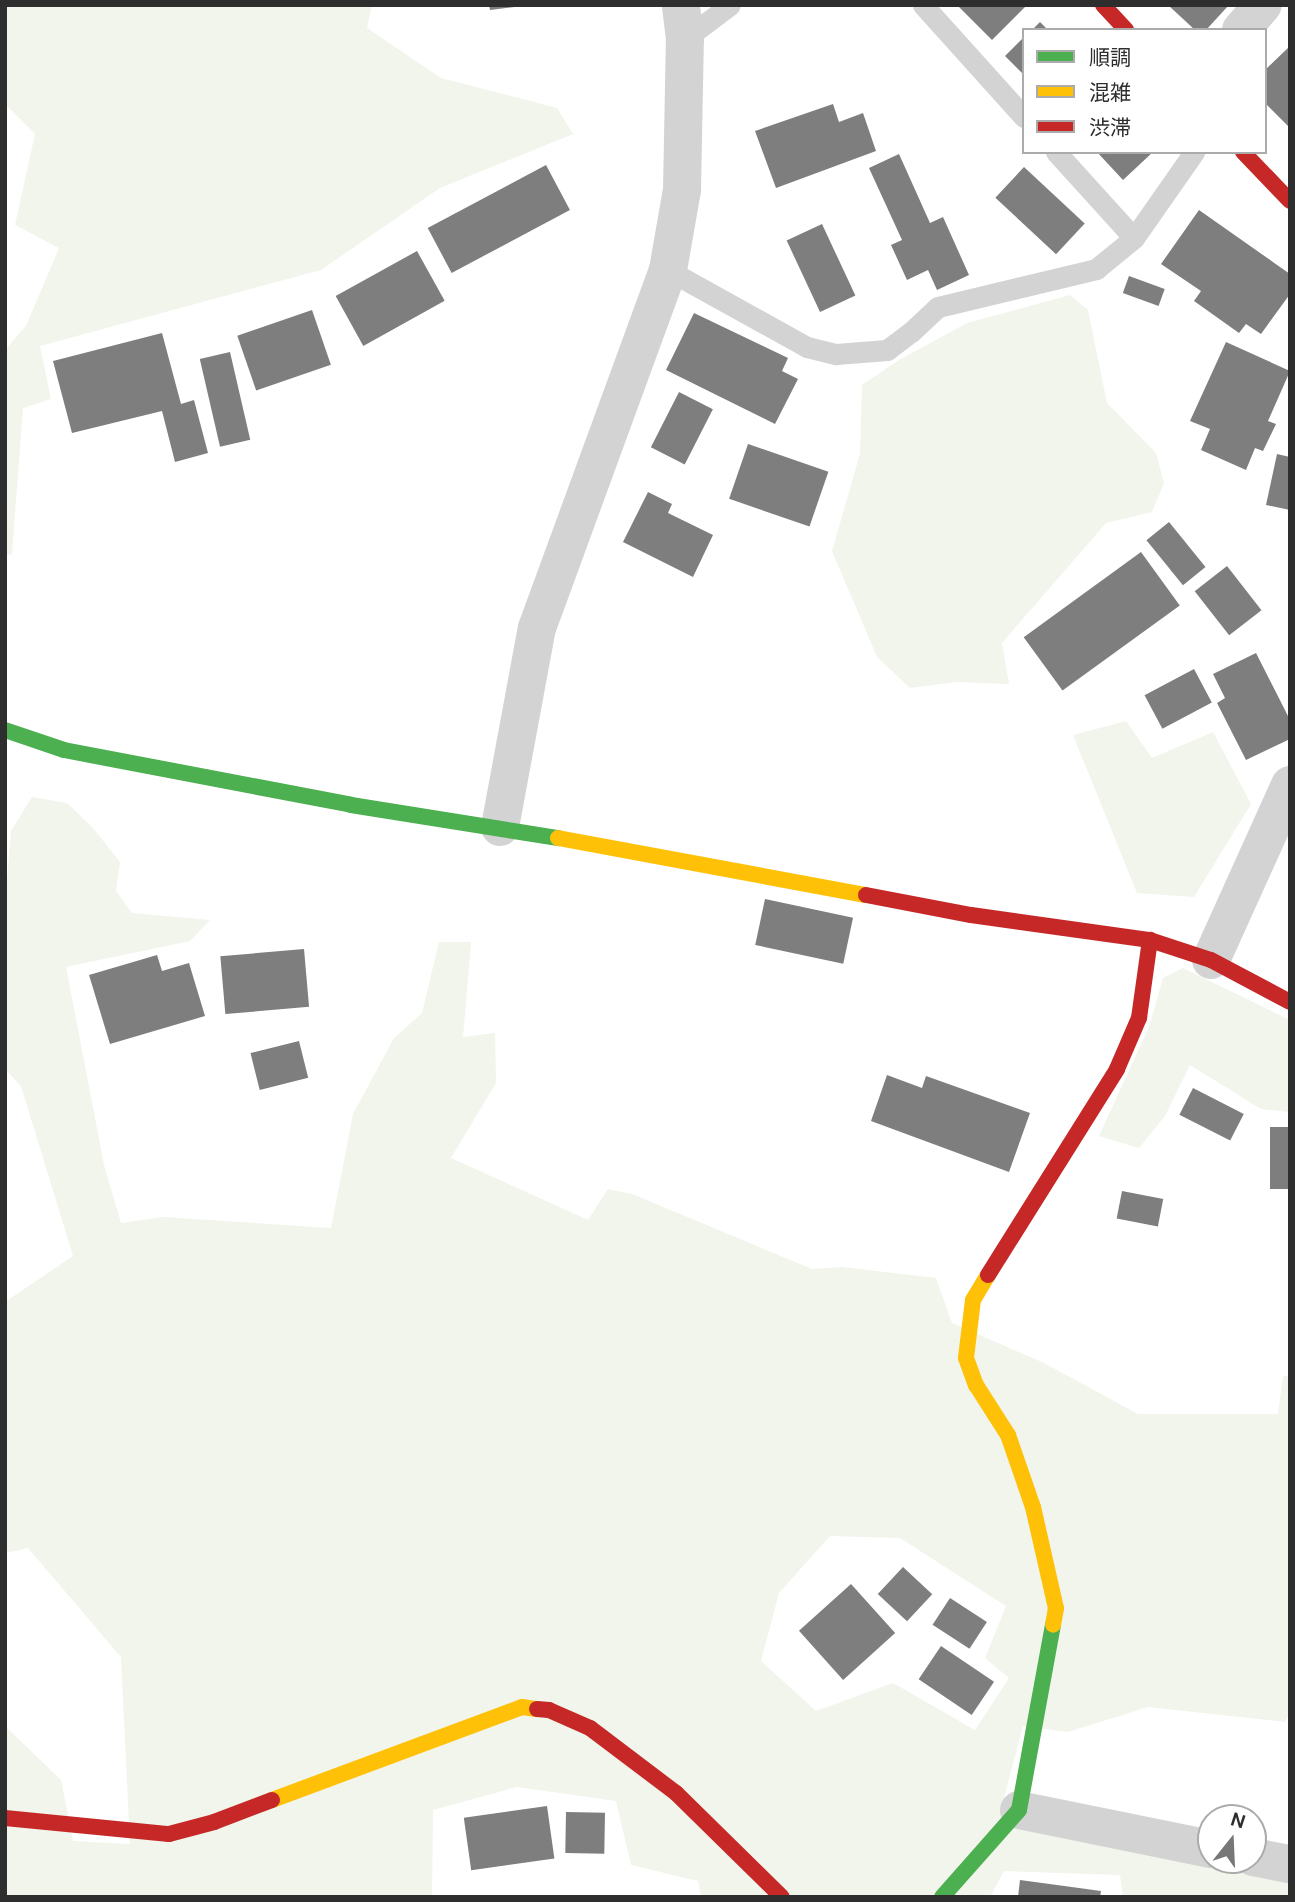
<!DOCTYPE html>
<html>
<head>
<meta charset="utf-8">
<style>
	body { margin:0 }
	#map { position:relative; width:1295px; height:1902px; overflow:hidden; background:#fff; font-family:"DM Sans","Noto Sans JP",sans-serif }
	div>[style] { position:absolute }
	.green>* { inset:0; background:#f1f5eb }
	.building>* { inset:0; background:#7e7e7e; transform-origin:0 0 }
	.lane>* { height:21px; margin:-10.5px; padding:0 10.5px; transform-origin:10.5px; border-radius:10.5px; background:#d3d3d3 }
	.street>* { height:38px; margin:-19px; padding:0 19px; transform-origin:19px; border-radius:19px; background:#d3d3d3 }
	.fast>* { height:16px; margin:-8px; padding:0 8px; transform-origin:8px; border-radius:8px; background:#4caf50 }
	.slow>* { height:16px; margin:-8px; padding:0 8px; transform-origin:8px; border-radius:8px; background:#ffc107 }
	.jam>* { height:16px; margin:-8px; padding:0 8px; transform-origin:8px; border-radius:8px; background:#c62828 }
	span { translate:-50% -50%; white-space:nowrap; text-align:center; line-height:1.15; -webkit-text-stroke:7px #fff; paint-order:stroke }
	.frame { position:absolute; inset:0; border:7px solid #2e2e2e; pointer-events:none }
	.legend { position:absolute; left:1022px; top:28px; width:245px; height:126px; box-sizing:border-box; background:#fff; border:2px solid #ababab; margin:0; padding:9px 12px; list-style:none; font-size:21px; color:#2e2e2e }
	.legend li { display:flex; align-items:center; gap:14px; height:35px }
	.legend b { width:35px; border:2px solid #ababab }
	.north { position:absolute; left:1197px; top:1804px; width:70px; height:70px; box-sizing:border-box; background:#fff; border:2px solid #ababab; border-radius:50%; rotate:18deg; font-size:19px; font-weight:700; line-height:28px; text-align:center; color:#2e2e2e }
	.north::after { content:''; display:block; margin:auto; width:24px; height:32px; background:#777; clip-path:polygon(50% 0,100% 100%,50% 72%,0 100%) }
</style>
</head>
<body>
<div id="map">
	<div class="green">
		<div style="clip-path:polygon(5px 5px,372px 5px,367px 28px,441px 78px,557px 108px,573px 134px,440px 188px,321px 270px,40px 346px,51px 399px,23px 408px,12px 554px,5px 555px,5px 350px,26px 326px,59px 248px,15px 225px,35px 134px,5px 104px)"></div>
		<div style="clip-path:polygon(1070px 295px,1088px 310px,1107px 403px,1156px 453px,1164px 483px,1152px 512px,1106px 523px,1002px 643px,1009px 684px,956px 682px,910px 688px,877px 657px,832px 551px,860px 454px,862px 385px,899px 360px,967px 323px)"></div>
		<div style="clip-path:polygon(1126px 721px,1152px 758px,1213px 732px,1251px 804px,1194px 897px,1137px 893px,1073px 735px)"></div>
		<div style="clip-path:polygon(evenodd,32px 797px,67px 803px,93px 828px,120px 862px,116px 891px,132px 913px,210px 920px,190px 941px,66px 967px,104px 1165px,121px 1223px,163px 1217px,331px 1228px,353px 1114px,394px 1038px,422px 1013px,439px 942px,471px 942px,463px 1037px,495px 1033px,496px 1083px,451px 1158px,588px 1220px,608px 1189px,632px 1194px,812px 1269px,842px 1267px,936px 1278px,952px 1323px,1044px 1363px,1138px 1414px,1278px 1414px,1283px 1376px,1290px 1376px,1290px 1712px,1285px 1722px,1148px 1707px,1068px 1732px,1023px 1726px,1000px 1813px,1290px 1878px,1290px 1897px,1123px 1897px,1120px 1875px,1004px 1871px,990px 1897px,701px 1897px,698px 1881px,631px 1865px,616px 1801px,517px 1787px,433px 1810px,432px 1897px,5px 1897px,5px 1718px,7px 1728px,61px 1780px,73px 1841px,130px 1844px,121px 1657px,28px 1548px,5px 1553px,5px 1302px,73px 1256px,21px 1086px,5px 1069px,5px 907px,11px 831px,32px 797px,830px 1536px,900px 1538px,1006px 1606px,985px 1658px,1009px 1678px,975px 1730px,893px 1683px,816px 1711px,761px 1661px,779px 1593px,830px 1536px)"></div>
		<div style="clip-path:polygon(1183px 968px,1290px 1020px,1290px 1112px,1261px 1109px,1190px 1065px,1165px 1116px,1139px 1148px,1099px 1136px,1149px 1027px,1163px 978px)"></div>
	</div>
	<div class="building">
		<div style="clip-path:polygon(489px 5px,515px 5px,515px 7px,490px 10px)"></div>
		<div style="clip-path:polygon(957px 5px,1027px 5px,992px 40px)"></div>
		<div style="clip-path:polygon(1168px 5px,1229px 5px,1206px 30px,1195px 30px)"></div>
		<div style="clip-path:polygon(1040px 22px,1048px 30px,1032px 30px)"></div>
		<div style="clip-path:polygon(1024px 37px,1024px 75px,1005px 56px)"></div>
		<div style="clip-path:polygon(1290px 46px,1290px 128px,1265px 103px,1265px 70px)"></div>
		<div style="clip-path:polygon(833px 104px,839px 122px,863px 113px,876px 151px,776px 188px,755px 131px)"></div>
		<div style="clip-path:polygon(1097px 152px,1153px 152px,1123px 180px)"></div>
		<div style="clip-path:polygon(899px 154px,930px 223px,943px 217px,969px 275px,937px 290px,928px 270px,907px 280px,891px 245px,902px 240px,869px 168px)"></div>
		<div style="left:546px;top:165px;width:51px;height:134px;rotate:62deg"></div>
		<div style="left:1024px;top:167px;width:83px;height:42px;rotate:43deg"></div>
		<div style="clip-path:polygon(1199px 210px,1290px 274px,1290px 294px,1261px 334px,1246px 324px,1239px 333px,1194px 301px,1201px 291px,1161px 264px)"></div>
		<div style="left:822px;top:224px;width:79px;height:39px;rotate:65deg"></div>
		<div style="left:417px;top:251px;width:57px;height:93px;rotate:61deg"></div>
		<div style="left:1129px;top:276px;width:38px;height:18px;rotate:20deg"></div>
		<div style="left:312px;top:310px;width:58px;height:79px;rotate:71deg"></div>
		<div style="clip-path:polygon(694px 313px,788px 358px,782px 371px,798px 379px,775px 424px,666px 370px)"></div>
		<div style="clip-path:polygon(162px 333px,181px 404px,194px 400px,208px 453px,175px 462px,162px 411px,72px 433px,53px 361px)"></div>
		<div style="clip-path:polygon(1226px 342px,1290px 371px,1268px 421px,1276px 424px,1263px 451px,1255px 448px,1246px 470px,1201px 450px,1210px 429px,1190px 421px)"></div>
		<div style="left:230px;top:352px;width:90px;height:31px;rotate:77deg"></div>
		<div style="left:679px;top:392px;width:38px;height:62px;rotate:27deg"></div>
		<div style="left:748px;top:444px;width:85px;height:58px;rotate:19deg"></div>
		<div style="clip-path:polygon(1277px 454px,1290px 457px,1290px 510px,1266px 505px)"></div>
		<div style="clip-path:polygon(648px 492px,672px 504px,668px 513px,713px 535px,693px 577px,623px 542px)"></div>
		<div style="left:1169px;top:522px;width:58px;height:29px;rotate:51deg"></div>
		<div style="left:1141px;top:552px;width:66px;height:145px;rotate:54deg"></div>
		<div style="left:1227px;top:566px;width:56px;height:41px;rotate:52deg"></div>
		<div style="clip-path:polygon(1256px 653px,1290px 720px,1290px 739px,1246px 760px,1217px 703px,1225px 698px,1213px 674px)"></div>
		<div style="left:1194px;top:669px;width:38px;height:56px;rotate:62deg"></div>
		<div style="left:765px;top:899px;width:90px;height:47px;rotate:12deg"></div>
		<div style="left:304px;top:949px;width:58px;height:84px;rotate:85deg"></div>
		<div style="clip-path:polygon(157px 955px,162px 971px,189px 963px,205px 1016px,110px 1044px,89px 975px)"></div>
		<div style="left:299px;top:1041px;width:38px;height:50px;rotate:76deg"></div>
		<div style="clip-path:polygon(887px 1075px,922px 1088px,926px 1076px,1030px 1113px,1009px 1172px,871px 1121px)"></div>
		<div style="left:1193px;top:1088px;width:57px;height:30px;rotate:27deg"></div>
		<div style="left:1270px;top:1127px;width:20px;height:62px"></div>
		<div style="left:1122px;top:1191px;width:42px;height:28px;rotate:11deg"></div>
		<div style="left:903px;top:1567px;width:40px;height:37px;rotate:43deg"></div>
		<div style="left:851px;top:1584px;width:66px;height:70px;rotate:48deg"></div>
		<div style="left:950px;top:1598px;width:44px;height:32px;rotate:33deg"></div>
		<div style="left:941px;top:1646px;width:64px;height:40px;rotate:34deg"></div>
		<div style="left:547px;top:1806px;width:53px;height:84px;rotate:82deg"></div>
		<div style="left:566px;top:1812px;width:39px;height:41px;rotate:1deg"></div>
		<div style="clip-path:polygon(1020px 1880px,1101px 1891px,1100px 1897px,1018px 1897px)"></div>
	</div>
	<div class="lane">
		<div style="left:923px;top:5px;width:151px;rotate:48deg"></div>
		<div style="left:685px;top:39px;width:56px;rotate:-37.1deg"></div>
		<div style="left:1056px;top:152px;width:116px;rotate:47.8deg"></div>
		<div style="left:668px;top:270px;width:159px;rotate:29deg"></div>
		<div style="left:807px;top:347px;width:30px;rotate:14deg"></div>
		<div style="left:836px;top:354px;width:51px;rotate:-4.5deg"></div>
		<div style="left:887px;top:350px;width:30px;rotate:-37deg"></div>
		<div style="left:911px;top:332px;width:37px;rotate:-43deg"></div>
		<div style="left:938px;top:307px;width:163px;rotate:-13.5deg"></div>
		<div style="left:1096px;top:269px;width:49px;rotate:-39.2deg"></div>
		<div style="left:1134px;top:238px;width:105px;rotate:-55.1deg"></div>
	</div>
	<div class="street">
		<div style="left:1241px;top:30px;width:33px;rotate:-49deg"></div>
		<div style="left:500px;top:827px;width:202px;rotate:-79.5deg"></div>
		<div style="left:537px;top:628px;width:381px;rotate:-69.9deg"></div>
		<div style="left:668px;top:270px;width:81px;rotate:-80.1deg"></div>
		<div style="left:682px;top:190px;width:151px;rotate:-88.9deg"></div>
		<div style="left:685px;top:39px;width:34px;rotate:-97deg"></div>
		<div style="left:1211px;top:960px;width:192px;rotate:-65.7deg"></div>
		<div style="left:1019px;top:1810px;width:196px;rotate:11.5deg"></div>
		<div style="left:1253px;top:1857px;width:38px;rotate:11deg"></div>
	</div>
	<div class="fast">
		<div style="left:5px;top:730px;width:62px;rotate:18.7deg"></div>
		<div style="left:64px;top:750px;width:292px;rotate:10.8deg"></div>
		<div style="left:351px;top:805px;width:210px;rotate:9.1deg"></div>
		<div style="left:942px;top:1897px;width:116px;rotate:-48.5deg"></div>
		<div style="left:1019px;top:1810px;width:188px;rotate:-79.6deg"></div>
	</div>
	<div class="slow">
		<div style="left:558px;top:838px;width:313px;rotate:10.5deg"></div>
		<div style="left:988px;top:1275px;width:29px;rotate:121deg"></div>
		<div style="left:973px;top:1300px;width:58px;rotate:96.9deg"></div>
		<div style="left:966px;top:1358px;width:29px;rotate:70deg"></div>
		<div style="left:976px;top:1385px;width:59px;rotate:57.4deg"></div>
		<div style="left:1008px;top:1435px;width:76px;rotate:70.9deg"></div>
		<div style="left:1033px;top:1507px;width:104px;rotate:77.2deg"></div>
		<div style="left:1056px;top:1608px;width:17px;rotate:100deg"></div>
		<div style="left:272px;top:1800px;width:267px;rotate:-20.4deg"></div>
		<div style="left:522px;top:1707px;width:15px;rotate:8deg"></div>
	</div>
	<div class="jam">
		<div style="left:1103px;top:5px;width:34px;rotate:47deg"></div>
		<div style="left:1243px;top:152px;width:68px;rotate:46.2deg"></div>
		<div style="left:866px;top:895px;width:107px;rotate:10.8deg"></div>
		<div style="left:971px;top:915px;width:181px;rotate:8deg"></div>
		<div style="left:1150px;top:940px;width:64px;rotate:18.2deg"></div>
		<div style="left:1211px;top:960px;width:89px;rotate:28deg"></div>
		<div style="left:988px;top:1275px;width:243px;rotate:-57.9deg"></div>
		<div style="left:1117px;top:1069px;width:56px;rotate:-66.7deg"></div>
		<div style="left:1139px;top:1018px;width:79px;rotate:-82deg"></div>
		<div style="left:537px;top:1709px;width:12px;rotate:5deg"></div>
		<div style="left:549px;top:1710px;width:45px;rotate:23.7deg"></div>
		<div style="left:590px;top:1728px;width:108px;rotate:37.1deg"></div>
		<div style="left:676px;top:1793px;width:148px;rotate:44.5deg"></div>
		<div style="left:5px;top:1818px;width:165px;rotate:5.6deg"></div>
		<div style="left:169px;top:1834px;width:47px;rotate:-14.9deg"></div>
		<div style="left:214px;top:1822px;width:62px;rotate:-20.8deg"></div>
	</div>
	<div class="frame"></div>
	<ul class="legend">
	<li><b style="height:9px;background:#4caf50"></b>順調</li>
	<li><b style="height:9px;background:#ffc107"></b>混雑</li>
	<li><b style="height:9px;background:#c62828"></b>渋滞</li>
	</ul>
	<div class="north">N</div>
</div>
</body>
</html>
